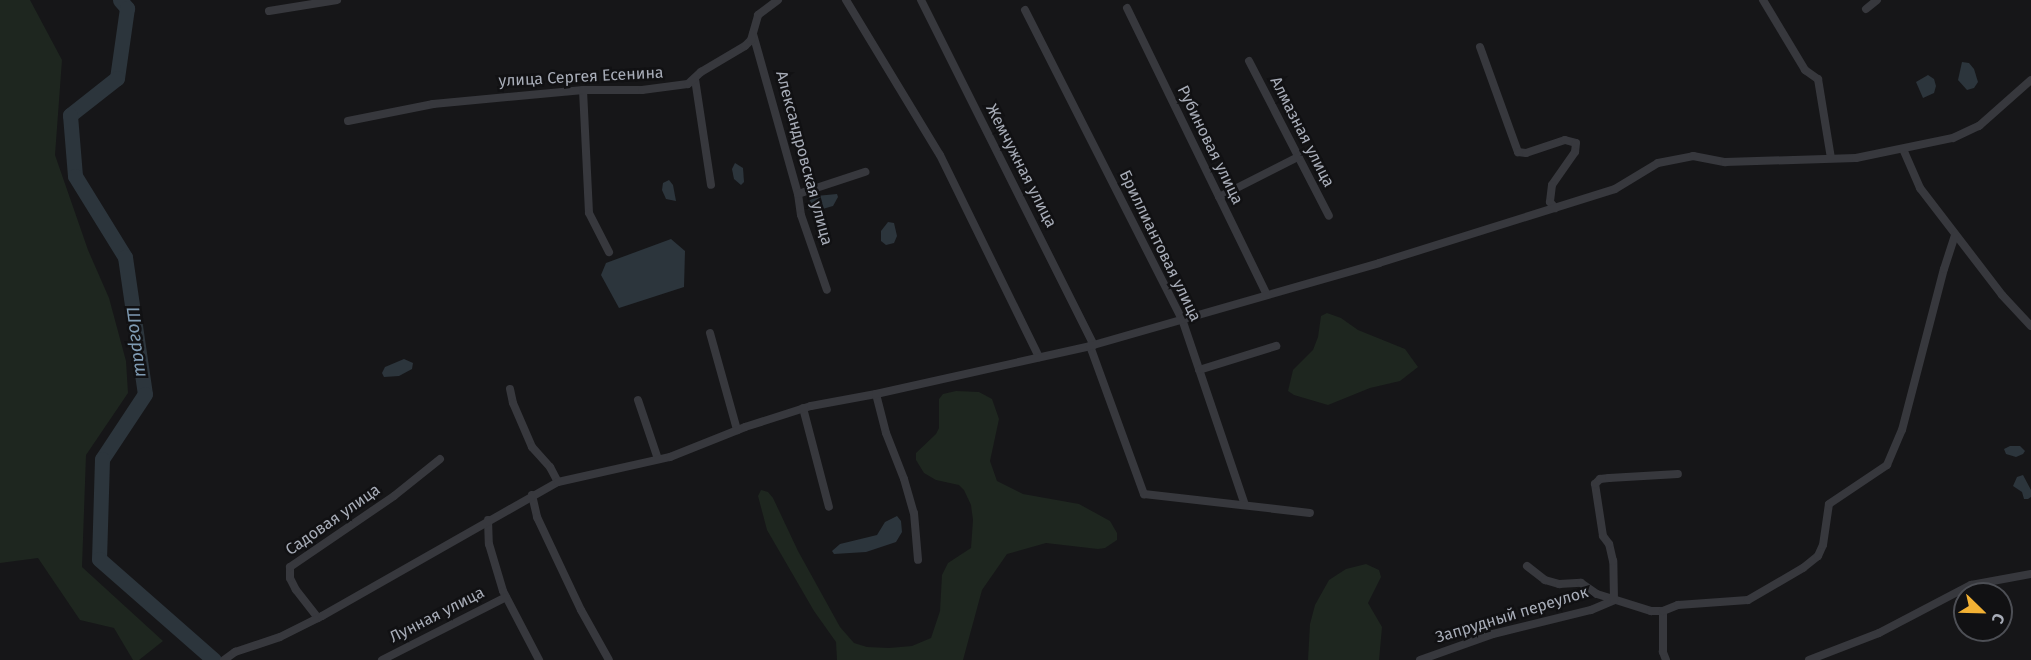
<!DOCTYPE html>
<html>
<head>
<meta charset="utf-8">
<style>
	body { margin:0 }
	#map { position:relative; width:2031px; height:660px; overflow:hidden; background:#161618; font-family:"Fira Sans",sans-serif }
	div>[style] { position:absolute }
	.green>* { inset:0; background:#1e261f }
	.water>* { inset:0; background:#2c353c }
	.river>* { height:15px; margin:-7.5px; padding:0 7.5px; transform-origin:7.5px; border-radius:7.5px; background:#2c353c }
	.minor>* { height:8px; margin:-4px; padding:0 4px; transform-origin:4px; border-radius:4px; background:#37383d }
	span { translate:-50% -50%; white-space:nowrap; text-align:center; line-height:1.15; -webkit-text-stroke:5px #111113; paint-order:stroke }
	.street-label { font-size:16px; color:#a8adb8 }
	.water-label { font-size:18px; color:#7f9bb3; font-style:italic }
	.north { position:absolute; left:1953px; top:582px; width:60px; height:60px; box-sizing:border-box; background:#111113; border:2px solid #4d4f55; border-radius:50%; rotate:113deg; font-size:16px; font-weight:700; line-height:24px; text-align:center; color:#a8adb8 }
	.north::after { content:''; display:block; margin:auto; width:21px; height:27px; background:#f2b134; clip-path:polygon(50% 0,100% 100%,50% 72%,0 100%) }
</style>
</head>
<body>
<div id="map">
	<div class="green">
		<div style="clip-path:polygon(0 0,30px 0,62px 60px,55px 155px,88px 250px,109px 298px,126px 361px,128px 393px,86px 455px,82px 567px,163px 641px,139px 660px,133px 660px,114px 628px,80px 620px,38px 558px,0 563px)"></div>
		<div style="clip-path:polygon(1327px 313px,1341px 318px,1358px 330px,1405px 349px,1418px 367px,1400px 381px,1370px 388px,1328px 405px,1294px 395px,1288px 391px,1293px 370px,1313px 350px,1318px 337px,1321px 316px)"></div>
		<div style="clip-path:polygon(956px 391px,979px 392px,992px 399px,999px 419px,990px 461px,997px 481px,1023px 494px,1079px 504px,1110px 521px,1117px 533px,1117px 540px,1105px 548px,1098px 549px,1046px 543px,1007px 554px,982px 590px,963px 660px,837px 660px,836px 642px,814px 611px,767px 530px,758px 496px,761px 490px,768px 492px,773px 498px,798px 551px,840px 627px,854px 643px,867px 647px,889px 648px,912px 646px,931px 638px,940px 611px,942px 575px,948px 563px,971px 548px,973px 520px,971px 505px,964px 490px,959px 485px,936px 480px,924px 473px,916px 460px,916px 453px,936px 434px,939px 428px,939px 399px,943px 394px)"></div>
		<div style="clip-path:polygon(1366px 564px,1379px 570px,1381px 577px,1368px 603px,1382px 627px,1379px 660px,1308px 660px,1310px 624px,1315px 605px,1329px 580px,1346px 569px)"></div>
	</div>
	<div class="water">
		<div style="clip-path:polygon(1962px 62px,1969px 63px,1974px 69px,1978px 82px,1974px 88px,1967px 90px,1958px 80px)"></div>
		<div style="clip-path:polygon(1928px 75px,1934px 79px,1936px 86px,1934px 93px,1923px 98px,1916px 82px)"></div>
		<div style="clip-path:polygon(735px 163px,743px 168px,744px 182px,741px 185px,734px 179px,732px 169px)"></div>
		<div style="clip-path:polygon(669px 180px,673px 185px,676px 201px,666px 199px,662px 190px,663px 183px)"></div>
		<div style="clip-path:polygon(837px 194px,838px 197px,833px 206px,812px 212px,808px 209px,810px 200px,816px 196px)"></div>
		<div style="clip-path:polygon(888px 222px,894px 223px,897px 236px,894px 243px,886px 245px,881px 241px,881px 231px)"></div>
		<div style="clip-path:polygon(671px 239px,685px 251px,684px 287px,619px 308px,601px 275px,606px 263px)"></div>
		<div style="clip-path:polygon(404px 359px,413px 363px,412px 369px,399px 376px,384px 377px,382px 373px,385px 367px)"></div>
		<div style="clip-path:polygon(2010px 446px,2020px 446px,2025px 451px,2023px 454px,2016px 457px,2006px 454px,2004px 449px)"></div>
		<div style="clip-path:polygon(2023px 475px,2031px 490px,2031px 497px,2028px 499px,2024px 499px,2022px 492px,2013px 486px,2017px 477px)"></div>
		<div style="clip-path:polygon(897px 516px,901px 521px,902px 532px,896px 542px,866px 552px,834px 554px,832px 551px,840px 544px,877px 535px,885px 522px)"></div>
	</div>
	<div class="river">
		<div style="left:120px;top:0;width:11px;rotate:49deg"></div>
		<div style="left:127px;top:8px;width:71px;rotate:98.1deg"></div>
		<div style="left:117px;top:78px;width:60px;rotate:141.8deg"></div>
		<div style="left:70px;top:115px;width:61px;rotate:85.3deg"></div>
		<div style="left:75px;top:176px;width:95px;rotate:58.3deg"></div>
		<div style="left:125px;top:257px;width:138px;rotate:81.7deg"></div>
		<div style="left:145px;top:394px;width:78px;rotate:123.5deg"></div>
		<div style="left:102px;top:459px;width:100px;rotate:91.7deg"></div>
		<div style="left:99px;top:559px;width:153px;rotate:41.3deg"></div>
	</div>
	<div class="minor">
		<div style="left:846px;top:0;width:181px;rotate:58.8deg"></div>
		<div style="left:940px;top:155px;width:225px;rotate:63.9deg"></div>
		<div style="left:921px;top:0;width:386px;rotate:63.4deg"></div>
		<div style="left:1763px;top:0;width:82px;rotate:59deg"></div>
		<div style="left:1805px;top:70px;width:16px;rotate:35deg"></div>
		<div style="left:1818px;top:79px;width:80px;rotate:80.7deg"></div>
		<div style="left:1127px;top:8px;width:319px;rotate:64deg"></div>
		<div style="left:1866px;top:9px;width:14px;rotate:-39deg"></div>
		<div style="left:1025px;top:10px;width:347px;rotate:63.1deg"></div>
		<div style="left:1182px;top:319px;width:196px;rotate:71.3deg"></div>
		<div style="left:269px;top:11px;width:69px;rotate:-9.2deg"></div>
		<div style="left:753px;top:34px;width:166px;rotate:74.3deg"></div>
		<div style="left:798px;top:194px;width:21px;rotate:82deg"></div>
		<div style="left:801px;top:215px;width:79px;rotate:70.9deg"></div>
		<div style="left:1480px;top:47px;width:112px;rotate:70.1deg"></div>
		<div style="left:1518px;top:152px;width:8px;rotate:7deg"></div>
		<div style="left:1526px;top:153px;width:41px;rotate:-18.4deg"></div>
		<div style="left:1565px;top:140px;width:11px;rotate:15deg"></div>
		<div style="left:1576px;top:143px;width:9px;rotate:96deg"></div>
		<div style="left:1575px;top:152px;width:40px;rotate:124.9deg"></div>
		<div style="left:1552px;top:185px;width:17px;rotate:97deg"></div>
		<div style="left:1550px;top:202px;width:8px;rotate:50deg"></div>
		<div style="left:1249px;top:61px;width:174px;rotate:62.7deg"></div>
		<div style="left:695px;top:79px;width:107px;rotate:81.4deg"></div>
		<div style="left:583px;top:90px;width:123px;rotate:87.2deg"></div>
		<div style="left:589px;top:213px;width:44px;rotate:62.9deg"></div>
		<div style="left:348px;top:121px;width:87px;rotate:-11.3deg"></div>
		<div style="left:433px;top:104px;width:151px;rotate:-5.3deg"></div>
		<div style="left:583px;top:90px;width:59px"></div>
		<div style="left:642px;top:90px;width:46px;rotate:-7.4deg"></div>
		<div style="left:688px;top:84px;width:18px;rotate:-43deg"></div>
		<div style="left:701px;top:72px;width:51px;rotate:-30.6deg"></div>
		<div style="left:745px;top:46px;width:8px;rotate:-45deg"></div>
		<div style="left:751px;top:40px;width:26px;rotate:-74deg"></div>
		<div style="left:758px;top:15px;width:25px;rotate:-37deg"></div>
		<div style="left:1903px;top:149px;width:43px;rotate:66.4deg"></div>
		<div style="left:1920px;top:188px;width:135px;rotate:52.5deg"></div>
		<div style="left:2002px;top:295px;width:42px;rotate:46.9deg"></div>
		<div style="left:798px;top:194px;width:71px;rotate:-18.2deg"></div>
		<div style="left:1219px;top:197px;width:89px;rotate:-26.9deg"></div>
		<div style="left:710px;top:333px;width:101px;rotate:74.4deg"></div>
		<div style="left:1090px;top:346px;width:158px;rotate:70deg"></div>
		<div style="left:1144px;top:494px;width:167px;rotate:6.5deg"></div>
		<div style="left:1199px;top:370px;width:81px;rotate:-17.3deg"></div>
		<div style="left:510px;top:389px;width:14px;rotate:78deg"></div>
		<div style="left:513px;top:403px;width:48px;rotate:66.6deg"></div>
		<div style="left:532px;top:447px;width:27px;rotate:48deg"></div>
		<div style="left:550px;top:467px;width:17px;rotate:62deg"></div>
		<div style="left:876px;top:394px;width:40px;rotate:75.6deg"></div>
		<div style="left:886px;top:433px;width:49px;rotate:68.6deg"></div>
		<div style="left:904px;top:479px;width:35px;rotate:74deg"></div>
		<div style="left:914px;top:513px;width:47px;rotate:85.1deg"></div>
		<div style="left:638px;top:400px;width:62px;rotate:71.3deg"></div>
		<div style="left:803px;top:408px;width:102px;rotate:75.3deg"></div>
		<div style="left:532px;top:495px;width:23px;rotate:77deg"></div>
		<div style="left:537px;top:517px;width:103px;rotate:64.7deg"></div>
		<div style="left:581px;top:610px;width:57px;rotate:60.8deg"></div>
		<div style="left:488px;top:520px;width:24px;rotate:88deg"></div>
		<div style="left:489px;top:544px;width:49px;rotate:73.4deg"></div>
		<div style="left:503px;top:591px;width:78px;rotate:62.4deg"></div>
		<div style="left:1527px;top:566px;width:23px;rotate:38deg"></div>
		<div style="left:1545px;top:580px;width:15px;rotate:16deg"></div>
		<div style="left:1559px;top:584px;width:22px;rotate:-3deg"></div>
		<div style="left:1581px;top:583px;width:19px;rotate:35deg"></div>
		<div style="left:1597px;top:594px;width:57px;rotate:17.5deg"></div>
		<div style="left:1651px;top:611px;width:12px"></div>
		<div style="left:318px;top:618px;width:36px;rotate:-128deg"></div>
		<div style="left:296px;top:590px;width:13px;rotate:-117deg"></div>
		<div style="left:290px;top:578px;width:11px;rotate:-90deg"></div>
		<div style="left:290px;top:567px;width:126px;rotate:-34.3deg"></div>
		<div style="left:394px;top:496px;width:59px;rotate:-38.8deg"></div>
		<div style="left:224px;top:660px;width:14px;rotate:-36deg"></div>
		<div style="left:235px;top:652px;width:47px;rotate:-18.4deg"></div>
		<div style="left:280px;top:637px;width:47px;rotate:-26.6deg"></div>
		<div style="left:322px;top:616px;width:271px;rotate:-29.6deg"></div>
		<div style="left:558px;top:482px;width:115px;rotate:-12.6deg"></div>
		<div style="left:670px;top:457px;width:81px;rotate:-21.8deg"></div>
		<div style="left:745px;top:427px;width:69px;rotate:-17.7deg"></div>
		<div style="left:811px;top:406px;width:66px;rotate:-10.5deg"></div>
		<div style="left:876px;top:394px;width:219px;rotate:-12.6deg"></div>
		<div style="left:1090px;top:346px;width:301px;rotate:-16deg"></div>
		<div style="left:1379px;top:263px;width:247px;rotate:-17.4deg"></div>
		<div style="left:1615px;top:189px;width:50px;rotate:-31.2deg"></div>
		<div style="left:1658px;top:163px;width:36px;rotate:-11deg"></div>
		<div style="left:1693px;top:156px;width:33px;rotate:11deg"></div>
		<div style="left:1725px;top:162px;width:131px;rotate:-1.7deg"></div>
		<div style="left:1856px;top:158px;width:99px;rotate:-11.7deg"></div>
		<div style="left:1953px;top:138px;width:29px;rotate:-25deg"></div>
		<div style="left:1979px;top:126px;width:69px;rotate:-41.5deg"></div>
		<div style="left:382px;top:660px;width:139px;rotate:-26.9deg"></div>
		<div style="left:1420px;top:660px;width:77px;rotate:-19.6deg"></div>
		<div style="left:1493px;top:634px;width:101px;rotate:-13.8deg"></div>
		<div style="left:1591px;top:610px;width:25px;rotate:-23deg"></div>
		<div style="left:1614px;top:600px;width:39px;rotate:-91deg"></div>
		<div style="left:1613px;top:561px;width:17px;rotate:-103deg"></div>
		<div style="left:1609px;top:544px;width:10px;rotate:-127deg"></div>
		<div style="left:1603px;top:536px;width:53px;rotate:-98.7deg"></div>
		<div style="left:1595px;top:484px;width:7px;rotate:-45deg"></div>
		<div style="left:1600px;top:479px;width:9px;rotate:-6deg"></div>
		<div style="left:1609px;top:478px;width:69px;rotate:-3.3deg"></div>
		<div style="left:1666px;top:660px;width:9px;rotate:-111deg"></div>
		<div style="left:1663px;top:652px;width:41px;rotate:-90deg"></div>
		<div style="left:1663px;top:611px;width:16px;rotate:-22deg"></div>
		<div style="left:1678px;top:605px;width:70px;rotate:-4.1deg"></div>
		<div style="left:1748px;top:600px;width:64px;rotate:-30.2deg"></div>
		<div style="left:1803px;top:568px;width:19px;rotate:-39deg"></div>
		<div style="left:1818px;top:556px;width:12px;rotate:-66deg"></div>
		<div style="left:1823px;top:545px;width:41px;rotate:-81.7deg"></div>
		<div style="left:1829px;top:504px;width:70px;rotate:-33.9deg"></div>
		<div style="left:1887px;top:465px;width:38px;rotate:-67deg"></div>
		<div style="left:1902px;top:430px;width:166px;rotate:-75.4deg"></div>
		<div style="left:1944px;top:269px;width:36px;rotate:-72deg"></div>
		<div style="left:1809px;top:660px;width:75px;rotate:-21.1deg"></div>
		<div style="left:1879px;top:633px;width:104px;rotate:-27.6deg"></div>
		<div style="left:1971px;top:585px;width:61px;rotate:-10.4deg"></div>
	</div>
	<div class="street-label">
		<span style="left:581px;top:77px;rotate:-3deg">улица Сергея Есенина</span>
		<span style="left:1302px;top:132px;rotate:63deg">Алмазная улица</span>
		<span style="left:1210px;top:145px;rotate:64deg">Рубиновая улица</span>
		<span style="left:804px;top:158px;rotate:75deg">Александровская улица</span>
		<span style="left:1021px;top:166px;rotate:63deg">Жемчужная улица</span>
		<span style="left:1160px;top:246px;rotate:64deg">Бриллиантовая улица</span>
		<span style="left:333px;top:520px;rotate:-35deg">Садовая улица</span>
		<span style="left:437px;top:615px;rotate:-27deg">Лунная улица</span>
		<span style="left:1512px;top:615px;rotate:-17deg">Запрудный переулок</span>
	</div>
	<div class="water-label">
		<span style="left:137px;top:342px;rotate:82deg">Шограш</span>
	</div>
	<div class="north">С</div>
</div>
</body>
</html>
